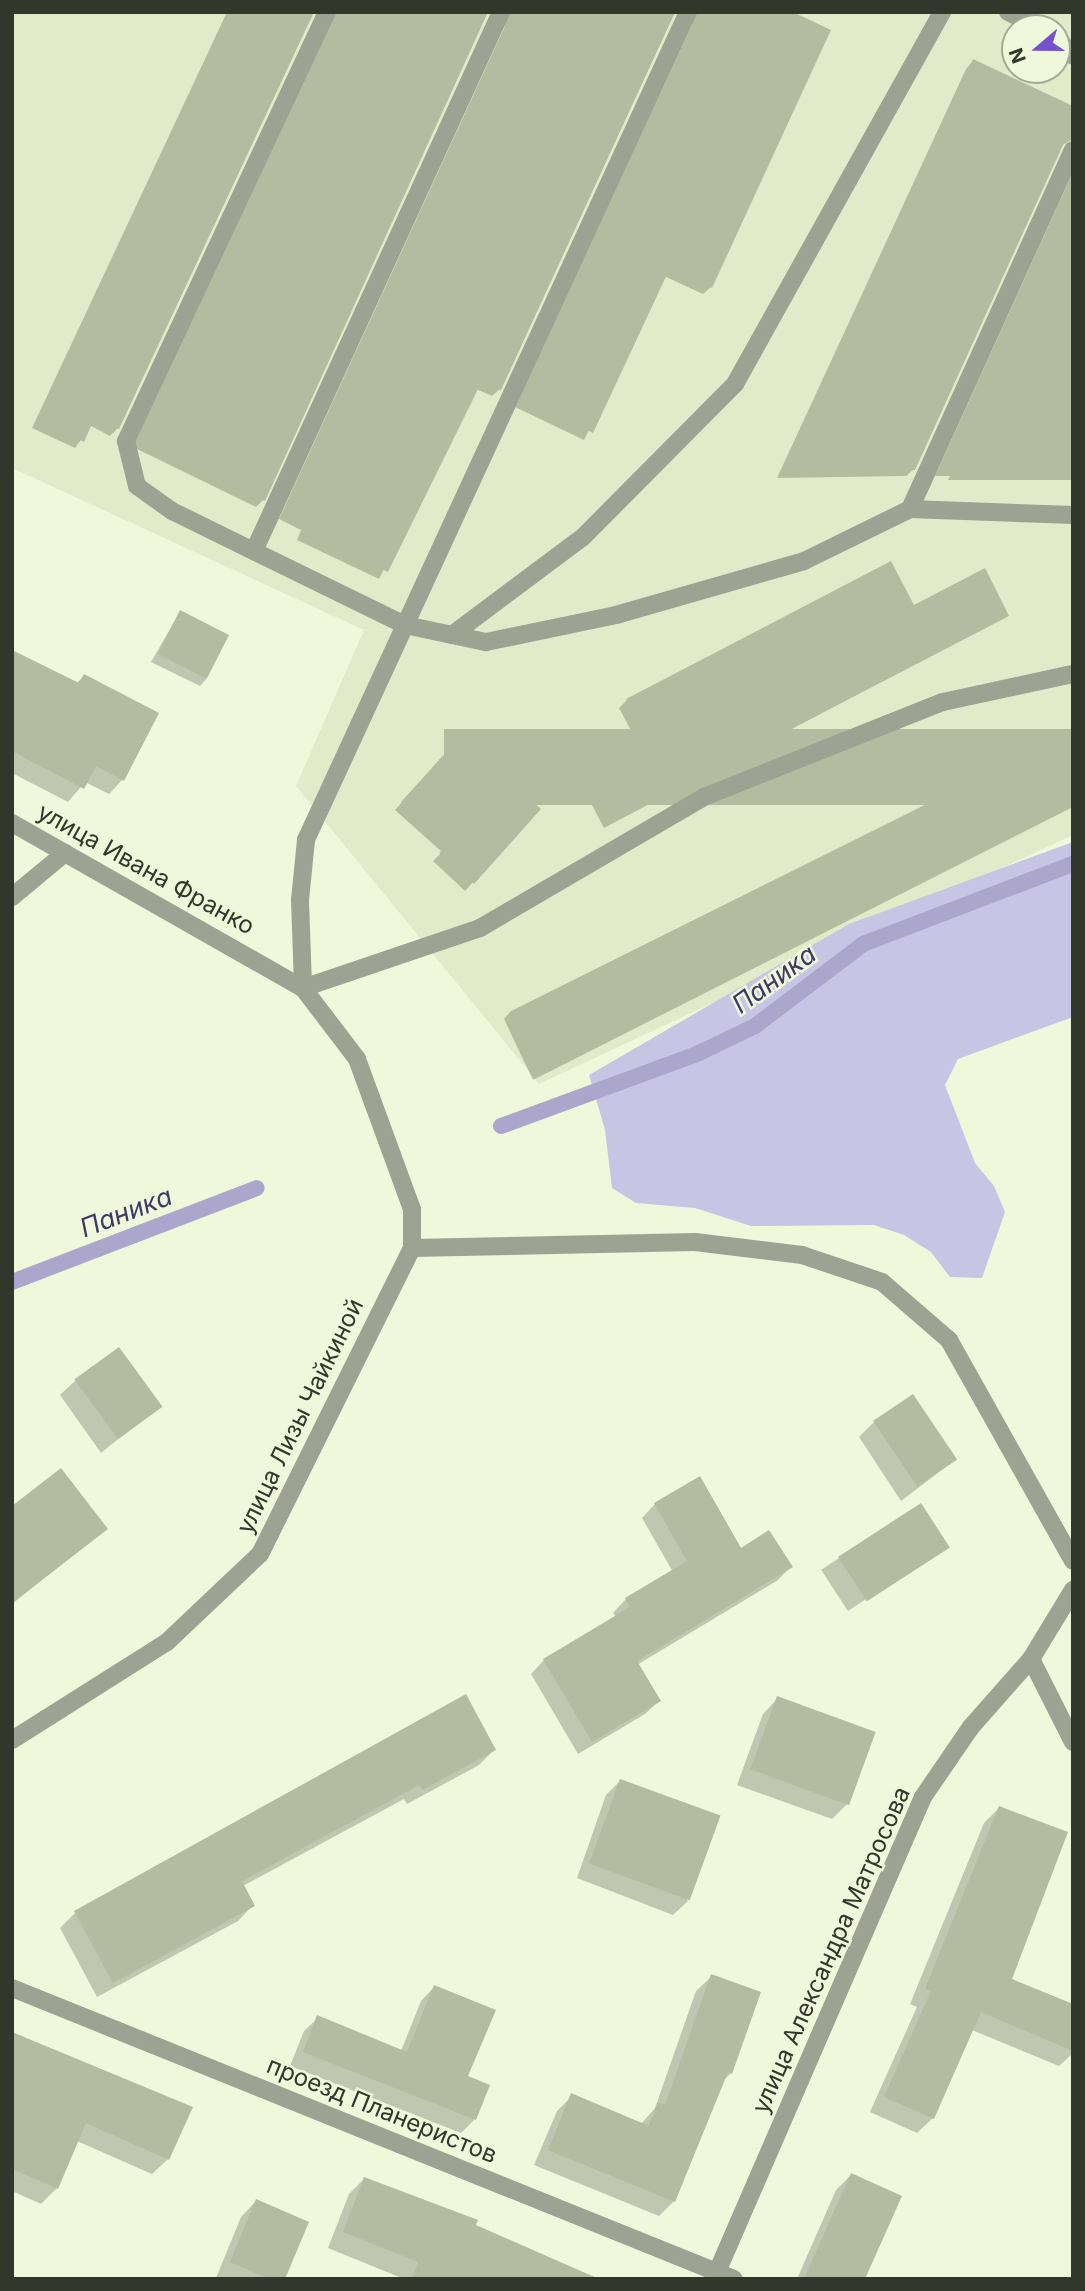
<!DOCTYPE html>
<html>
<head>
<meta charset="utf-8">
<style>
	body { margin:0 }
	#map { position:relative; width:1085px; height:2291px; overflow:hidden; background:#f0f8db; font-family:Inter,sans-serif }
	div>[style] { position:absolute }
	.built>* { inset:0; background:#e2ebc9 }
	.green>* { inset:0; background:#c8c4e3 }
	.shadow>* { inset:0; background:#0003; transform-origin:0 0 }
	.stream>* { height:16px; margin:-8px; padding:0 8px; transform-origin:8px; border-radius:8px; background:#aca6cc }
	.building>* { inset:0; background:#b4bba0; transform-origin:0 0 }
	.lane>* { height:18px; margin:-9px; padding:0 9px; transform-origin:9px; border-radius:9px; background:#9ea292 }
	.street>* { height:18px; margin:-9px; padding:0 9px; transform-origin:9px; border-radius:9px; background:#9ea292 }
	span { translate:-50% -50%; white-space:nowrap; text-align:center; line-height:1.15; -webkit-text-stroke:5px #f0f8db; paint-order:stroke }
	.street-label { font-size:24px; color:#33362b }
	.water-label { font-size:26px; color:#433769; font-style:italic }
	.frame { position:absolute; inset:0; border:14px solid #33362b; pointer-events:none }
	.north { position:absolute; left:1001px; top:14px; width:70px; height:70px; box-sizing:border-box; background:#f0f8db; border:2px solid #a4aa95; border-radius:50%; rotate:250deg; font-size:19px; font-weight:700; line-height:28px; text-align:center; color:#33362b }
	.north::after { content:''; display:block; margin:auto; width:24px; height:32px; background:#7653cd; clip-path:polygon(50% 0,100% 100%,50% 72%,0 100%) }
</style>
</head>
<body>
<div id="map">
	<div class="built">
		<div style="clip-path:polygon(evenodd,12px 12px,1073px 12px,1073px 835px,539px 1084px,296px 786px,364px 630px,12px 468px,12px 12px,1015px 28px,1057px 28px,1057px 70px,1015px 70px,1015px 28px)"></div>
	</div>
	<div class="green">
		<div style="clip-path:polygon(1073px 842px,1073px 1017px,958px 1059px,945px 1085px,975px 1163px,994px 1186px,1005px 1212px,982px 1278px,950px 1277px,931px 1252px,904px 1235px,874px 1225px,751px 1226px,695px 1208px,636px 1203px,612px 1188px,605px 1130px,589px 1075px,849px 924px)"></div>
	</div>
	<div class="shadow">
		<div style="clip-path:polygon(227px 12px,312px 12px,118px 428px,110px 436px,91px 426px,75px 448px,32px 428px)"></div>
		<div style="clip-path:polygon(327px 12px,486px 12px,263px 500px,256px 507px,133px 447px,330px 26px)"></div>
		<div style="clip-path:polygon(501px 12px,675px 12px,500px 389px,492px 396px,476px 389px,379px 579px,297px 540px,301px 530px,279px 519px,505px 26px)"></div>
		<div style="clip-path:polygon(687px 12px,789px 12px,711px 287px,703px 294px,664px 276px,584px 440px,515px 407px,692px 25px)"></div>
		<div style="clip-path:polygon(973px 61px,914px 469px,906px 476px,777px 478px,966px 69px)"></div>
		<div style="clip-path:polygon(1073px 172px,1073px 480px,948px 480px,950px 476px,935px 476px)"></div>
		<div style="clip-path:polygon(913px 607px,1007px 615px,604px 828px,582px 786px,642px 751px,619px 708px,627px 700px)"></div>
		<div style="clip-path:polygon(180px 612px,207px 678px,200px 686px,151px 662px)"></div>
		<div style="clip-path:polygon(84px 676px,123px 779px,109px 794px,85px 782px,68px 802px,12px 773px,12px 744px)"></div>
		<div style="clip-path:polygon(1073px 731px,1073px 807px,533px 1080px,504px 1019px,511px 1011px)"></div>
		<div style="clip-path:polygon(441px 758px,495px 792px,538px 809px,465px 891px,433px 861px,442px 852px,395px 810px)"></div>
		<div style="clip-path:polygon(76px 1380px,159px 1406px,101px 1453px,60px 1395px)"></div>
		<div style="clip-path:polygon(874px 1422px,955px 1460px,901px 1501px,859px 1437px)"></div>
		<div style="clip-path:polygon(655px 1504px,741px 1551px,791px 1566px,778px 1580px,637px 1665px,659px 1701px,645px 1714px,578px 1754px,531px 1674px,544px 1660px,616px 1617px,613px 1613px,626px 1599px,673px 1572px,642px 1518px)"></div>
		<div style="left:921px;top:1505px;width:49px;height:119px;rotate:57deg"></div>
		<div style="clip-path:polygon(12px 1508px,106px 1529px,12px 1604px)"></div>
		<div style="clip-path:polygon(778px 1698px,847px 1804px,832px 1819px,737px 1785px,763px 1714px)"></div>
		<div style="clip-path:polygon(494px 1750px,479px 1765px,407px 1804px,404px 1799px,243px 1886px,253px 1905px,238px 1921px,97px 1997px,60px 1928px,75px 1913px)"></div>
		<div style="clip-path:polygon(620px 1781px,688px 1901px,673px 1915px,577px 1878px,606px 1795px)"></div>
		<div style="clip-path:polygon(999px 1808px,1010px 1980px,1073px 2006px,1073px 2053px,1059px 2066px,972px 2030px,933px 2118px,917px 2133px,870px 2112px,917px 2007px,910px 2004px,984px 1823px)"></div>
		<div style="clip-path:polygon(712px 1976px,731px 2073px,722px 2082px,674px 2201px,659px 2216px,534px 2165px,557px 2111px,572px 2096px,641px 2124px,655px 2108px,696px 1991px)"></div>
		<div style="clip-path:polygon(434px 1987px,466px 2077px,475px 2119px,461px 2133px,290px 2066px,304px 2031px,318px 2018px,401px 2051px,421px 2001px)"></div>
		<div style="clip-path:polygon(12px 2033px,168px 2159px,152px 2174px,77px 2141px,57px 2188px,41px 2204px,12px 2191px)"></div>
		<div style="clip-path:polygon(851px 2175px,863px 2279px,797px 2279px,836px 2190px)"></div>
		<div style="clip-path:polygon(364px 2179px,474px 2226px,595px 2279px,404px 2279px,328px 2248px,349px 2194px)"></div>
		<div style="clip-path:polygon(256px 2201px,283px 2279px,216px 2278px,241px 2217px)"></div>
	</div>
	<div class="stream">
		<div style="left:501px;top:1126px;width:211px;rotate:-20.2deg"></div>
		<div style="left:699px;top:1053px;width:62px;rotate:-25.7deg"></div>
		<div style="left:755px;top:1026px;width:136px;rotate:-37.2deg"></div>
		<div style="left:863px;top:944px;width:225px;rotate:-20.9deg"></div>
		<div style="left:12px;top:1282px;width:262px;rotate:-21deg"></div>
	</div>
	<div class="building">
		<div style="clip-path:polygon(229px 12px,314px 12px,119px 429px,95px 417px,84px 442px,38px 420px)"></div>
		<div style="clip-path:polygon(338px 12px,488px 12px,265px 501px,139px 439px)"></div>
		<div style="clip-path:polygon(512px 12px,675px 12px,501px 390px,482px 381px,388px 572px,303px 533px,308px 522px,285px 511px)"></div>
		<div style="clip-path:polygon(699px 12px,793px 12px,831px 30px,712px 288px,670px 268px,593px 433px,522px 400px)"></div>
		<div style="clip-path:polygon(973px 59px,1073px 106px,1073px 139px,1063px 145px,915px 470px,783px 471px)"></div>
		<div style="clip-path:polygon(1073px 178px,1073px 453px,1064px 473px,954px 473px,956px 469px,941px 469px)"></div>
		<div style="clip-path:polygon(891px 561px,914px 605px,985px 568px,1009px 616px,612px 822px,588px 777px,650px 745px,626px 699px)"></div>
		<div style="left:180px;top:610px;width:55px;height:49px;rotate:27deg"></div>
		<div style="clip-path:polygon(12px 650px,79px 683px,84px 674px,159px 713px,124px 781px,96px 766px,84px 789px,12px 751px)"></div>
		<div style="left:1073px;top:729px;width:76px;height:629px;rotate:90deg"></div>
		<div style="clip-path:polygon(449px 749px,495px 790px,506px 778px,541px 809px,474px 884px,439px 853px,448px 844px,401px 802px)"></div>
		<div style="left:119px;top:1347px;width:74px;height:55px;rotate:54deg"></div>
		<div style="left:913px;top:1394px;width:79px;height:48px;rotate:56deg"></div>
		<div style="clip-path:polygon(61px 1468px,108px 1529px,12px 1603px,12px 1506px)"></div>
		<div style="clip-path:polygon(700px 1476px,741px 1548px,769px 1530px,793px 1567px,637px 1661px,661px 1701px,592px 1742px,543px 1659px,630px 1607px,625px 1598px,687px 1561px,654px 1503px)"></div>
		<div style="left:921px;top:1503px;width:53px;height:99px;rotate:57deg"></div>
		<div style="clip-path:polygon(466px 1694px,496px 1750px,422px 1790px,419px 1785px,242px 1881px,255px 1906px,113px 1983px,74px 1911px)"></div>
		<div style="left:777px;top:1696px;width:105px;height:78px;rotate:20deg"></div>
		<div style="left:620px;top:1779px;width:107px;height:90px;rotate:20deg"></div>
		<div style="clip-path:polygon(999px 1806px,1068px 1832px,1012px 1979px,1073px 2004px,1073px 2051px,981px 2012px,934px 2119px,884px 2097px,931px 1991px,925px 1989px)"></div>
		<div style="clip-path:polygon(711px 1974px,761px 1992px,732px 2074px,728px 2072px,675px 2202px,548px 2150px,571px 2093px,649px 2126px,658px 2102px,665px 2105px)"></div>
		<div style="clip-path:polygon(434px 1985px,496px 2010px,468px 2076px,490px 2085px,476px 2120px,303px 2052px,317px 2015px,407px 2052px)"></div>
		<div style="clip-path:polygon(12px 2032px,193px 2107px,169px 2160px,86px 2123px,58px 2189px,12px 2169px)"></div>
		<div style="clip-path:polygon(851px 2173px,902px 2196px,865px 2279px,804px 2279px)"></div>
		<div style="clip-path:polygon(364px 2177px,478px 2220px,476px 2225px,599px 2279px,412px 2279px,418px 2262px,343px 2232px)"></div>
		<div style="clip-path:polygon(256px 2199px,309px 2222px,285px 2279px,269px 2279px,230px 2262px)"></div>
	</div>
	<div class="lane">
		<div style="left:327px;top:12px;width:474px;rotate:115.1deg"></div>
		<div style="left:126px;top:441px;width:46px;rotate:76.3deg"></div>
		<div style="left:137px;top:486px;width:43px;rotate:35.5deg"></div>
		<div style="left:172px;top:511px;width:259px;rotate:26.1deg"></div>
		<div style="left:405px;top:625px;width:83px;rotate:11.9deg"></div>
		<div style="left:486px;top:642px;width:133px;rotate:-11.7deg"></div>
		<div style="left:616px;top:615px;width:196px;rotate:-16deg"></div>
		<div style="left:804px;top:561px;width:118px;rotate:-26.1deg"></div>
		<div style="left:910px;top:509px;width:394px;rotate:-65.6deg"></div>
		<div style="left:688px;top:12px;width:912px;rotate:114.77deg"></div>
		<div style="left:306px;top:840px;width:60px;rotate:95.7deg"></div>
		<div style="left:300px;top:900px;width:88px;rotate:88deg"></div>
		<div style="left:303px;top:988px;width:187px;rotate:-18.7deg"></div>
		<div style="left:480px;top:928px;width:259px;rotate:-30.3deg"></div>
		<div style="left:704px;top:797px;width:257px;rotate:-21.7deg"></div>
		<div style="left:943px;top:702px;width:133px;rotate:-12.2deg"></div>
		<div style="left:1008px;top:12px;width:37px;rotate:26deg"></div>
		<div style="left:1057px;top:38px;width:24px;rotate:48deg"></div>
		<div style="left:910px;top:509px;width:163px;rotate:2.1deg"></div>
		<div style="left:254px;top:551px;width:593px;rotate:-65.38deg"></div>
		<div style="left:452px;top:635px;width:164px;rotate:-36.8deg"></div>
		<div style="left:583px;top:537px;width:216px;rotate:-45.2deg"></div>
		<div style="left:735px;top:384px;width:426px;rotate:-60.9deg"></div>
	</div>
	<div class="street">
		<div style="left:12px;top:823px;width:335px;rotate:29.6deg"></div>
		<div style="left:303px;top:988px;width:89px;rotate:52.7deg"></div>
		<div style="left:357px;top:1059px;width:160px;rotate:69.9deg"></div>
		<div style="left:412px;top:1209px;width:39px;rotate:90deg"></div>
		<div style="left:412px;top:1248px;width:342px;rotate:116.4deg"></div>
		<div style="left:260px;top:1554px;width:128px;rotate:136.6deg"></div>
		<div style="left:167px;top:1642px;width:183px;rotate:147.7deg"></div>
		<div style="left:12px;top:897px;width:69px;rotate:-39.7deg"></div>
		<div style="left:412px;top:1248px;width:283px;rotate:-1.2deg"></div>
		<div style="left:695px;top:1242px;width:108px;rotate:6.9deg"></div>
		<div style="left:802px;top:1255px;width:84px;rotate:18.6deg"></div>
		<div style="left:882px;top:1282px;width:89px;rotate:40.9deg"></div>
		<div style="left:949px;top:1340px;width:253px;rotate:60.7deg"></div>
		<div style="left:1031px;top:1659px;width:93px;rotate:63.2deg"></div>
		<div style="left:12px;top:1988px;width:778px;rotate:21.95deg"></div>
		<div style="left:714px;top:2279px;width:525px;rotate:-66.56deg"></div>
		<div style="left:923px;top:1797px;width:85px;rotate:-55.6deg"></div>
		<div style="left:971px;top:1727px;width:91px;rotate:-48.6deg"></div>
		<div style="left:1031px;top:1659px;width:81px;rotate:-58.7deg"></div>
	</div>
	<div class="street-label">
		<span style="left:146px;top:869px;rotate:29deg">улица Ивана Франко</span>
		<span style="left:300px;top:1416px;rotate:-64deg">улица Лизы Чайкиной</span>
		<span style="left:831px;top:1950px;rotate:-66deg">улица Александра Матросова</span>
		<span style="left:382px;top:2110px;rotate:22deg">проезд Планеристов</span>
	</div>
	<div class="water-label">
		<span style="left:774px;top:979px;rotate:-36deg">Паника</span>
		<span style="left:126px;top:1212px;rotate:-21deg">Паника</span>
	</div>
	<div class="frame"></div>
	<div class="north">N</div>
</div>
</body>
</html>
